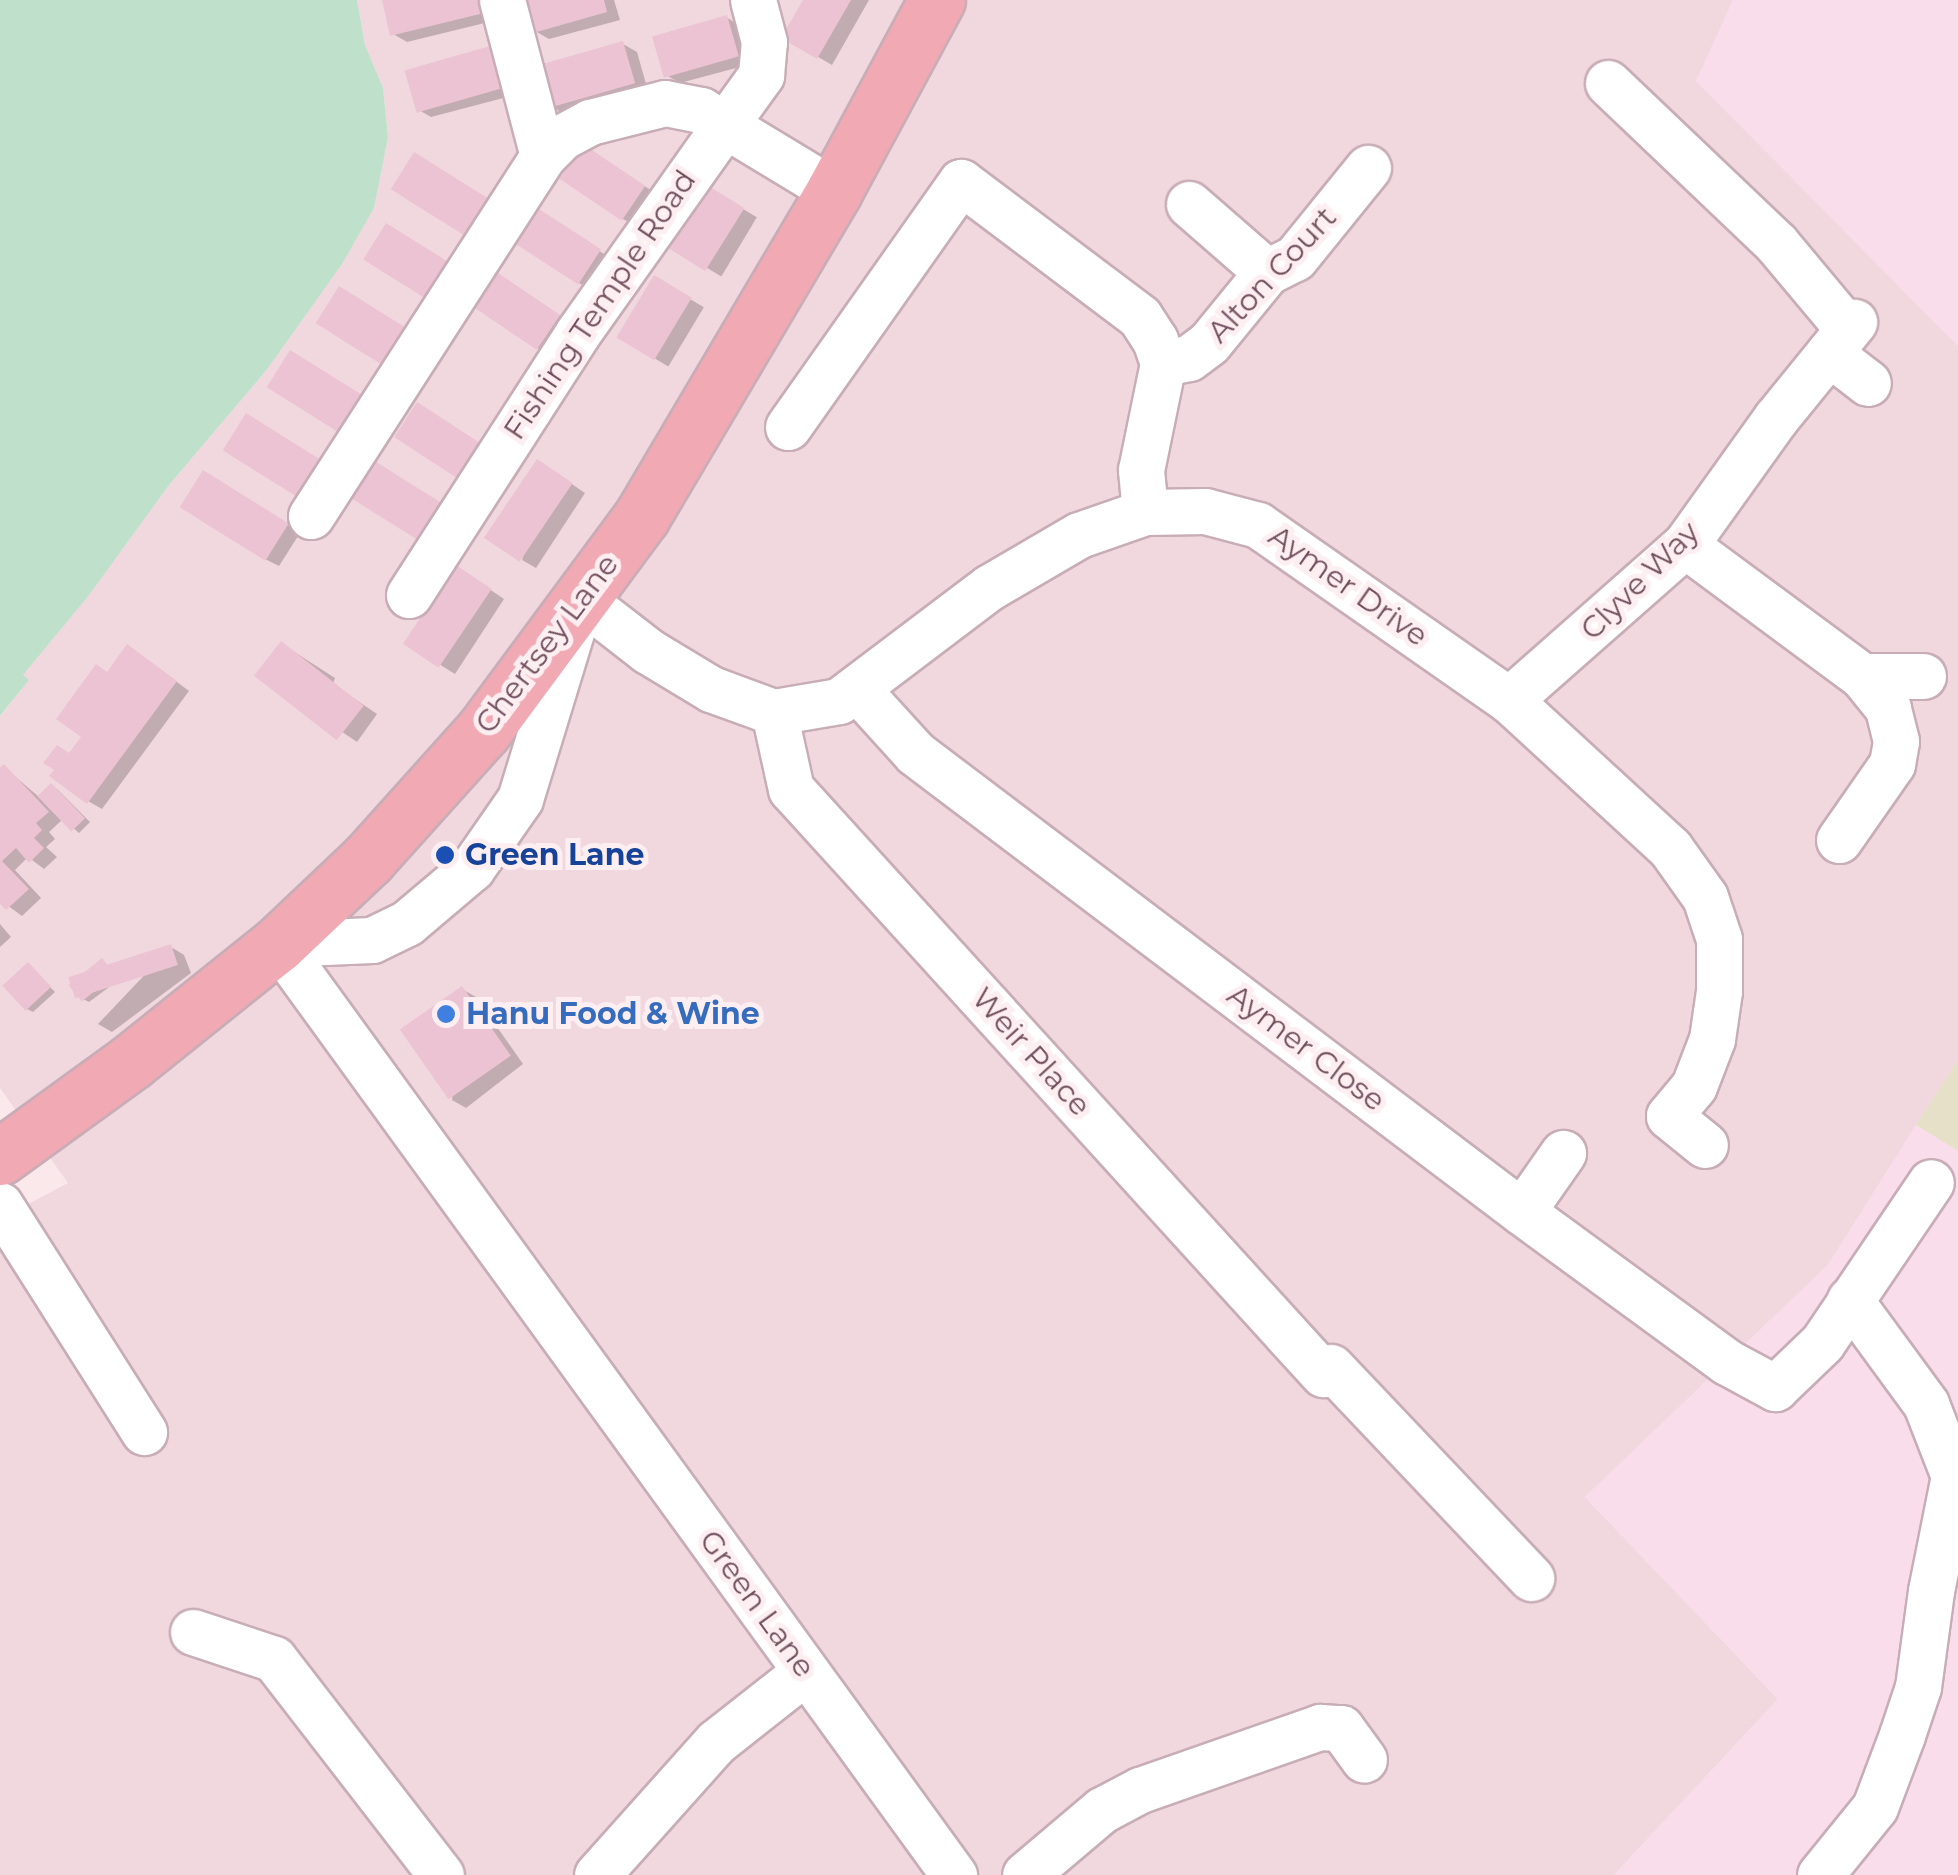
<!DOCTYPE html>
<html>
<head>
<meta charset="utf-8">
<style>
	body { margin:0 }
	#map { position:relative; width:1958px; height:1875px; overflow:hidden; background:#fae8eb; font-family:Montserrat,sans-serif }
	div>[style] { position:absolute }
	.residential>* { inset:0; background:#f1d8de }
	.commercial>* { inset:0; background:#f9ddeb }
	.green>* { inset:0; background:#e6e0c8 }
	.water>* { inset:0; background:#bfe1cb }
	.shadow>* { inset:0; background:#0003; transform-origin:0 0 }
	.building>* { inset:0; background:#ecc3d3; transform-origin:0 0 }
	.roads { filter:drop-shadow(2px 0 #c8adb7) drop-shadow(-2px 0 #c8adb7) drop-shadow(0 2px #c8adb7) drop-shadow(0 -2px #c8adb7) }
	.minor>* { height:45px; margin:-22.5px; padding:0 22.5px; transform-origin:22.5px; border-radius:22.5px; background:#fff }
	.major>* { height:55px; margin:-27.5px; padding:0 27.5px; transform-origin:27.5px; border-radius:27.5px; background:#f1a9b4 }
	.dots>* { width:28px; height:28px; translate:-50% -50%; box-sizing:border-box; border:5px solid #fdeef1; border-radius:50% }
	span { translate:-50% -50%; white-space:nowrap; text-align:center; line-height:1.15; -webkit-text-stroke:10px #fdeef1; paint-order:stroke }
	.street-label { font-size:30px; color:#714f5e }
	.transit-label { font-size:30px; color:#164399; font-weight:700 }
	.left { translate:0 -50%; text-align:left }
	.shop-label { font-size:30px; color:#366cbe; font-weight:700 }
</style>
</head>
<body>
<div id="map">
	<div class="residential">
		<div style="clip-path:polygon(357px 0,1733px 0,1697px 81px,1958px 346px,1958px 1059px,1828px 1265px,1585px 1497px,1778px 1699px,1614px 1875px,0 1875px,0 1219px,68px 1183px,0 1088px,0 717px,28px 681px,23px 675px,89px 594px,169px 485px,265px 372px,374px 208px,388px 136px,383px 88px,365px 45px)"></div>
	</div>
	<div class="commercial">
		<div style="clip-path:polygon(1733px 0,1958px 0,1958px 346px,1696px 81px)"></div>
		<div style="clip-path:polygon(1916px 1125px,1958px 1151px,1958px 1875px,1614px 1875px,1778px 1699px,1585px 1497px,1828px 1265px)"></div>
	</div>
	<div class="green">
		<div style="clip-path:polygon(1958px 1059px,1958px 1151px,1916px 1125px)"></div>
	</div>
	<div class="water">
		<div style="clip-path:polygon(0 0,357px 0,365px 45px,383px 88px,388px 137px,374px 208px,342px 264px,265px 372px,169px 485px,89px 595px,23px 675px,29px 680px,0 716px)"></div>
	</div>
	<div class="shadow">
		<div style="clip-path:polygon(385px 0,492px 0,497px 20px,407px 42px,393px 34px)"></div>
		<div style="clip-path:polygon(526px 0,614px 0,620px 20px,549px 39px,535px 31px)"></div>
		<div style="clip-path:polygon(806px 0,869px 0,832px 65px,784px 37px)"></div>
		<div style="clip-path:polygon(726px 17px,740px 26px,751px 64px,680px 83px,666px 75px)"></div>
		<div style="clip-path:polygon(623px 44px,637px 52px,648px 91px,563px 113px,549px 105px)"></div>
		<div style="clip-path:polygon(490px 49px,504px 57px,515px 95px,431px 117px,417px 109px)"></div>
		<div style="clip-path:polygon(598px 155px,658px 195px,637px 227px,623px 219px)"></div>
		<div style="left:708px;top:188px;width:57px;height:69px;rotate:31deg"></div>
		<div style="clip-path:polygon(553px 220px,613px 260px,593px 291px,579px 283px)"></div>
		<div style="left:655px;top:278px;width:57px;height:69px;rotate:31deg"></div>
		<div style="clip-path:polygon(513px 284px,572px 324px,552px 356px,538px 348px)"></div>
		<div style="clip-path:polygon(551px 470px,585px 493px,536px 568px,522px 560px)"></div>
		<div style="clip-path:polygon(218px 481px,300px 533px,279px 566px,265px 559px)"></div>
		<div style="clip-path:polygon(470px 576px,504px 599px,455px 674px,407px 644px)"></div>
		<div style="clip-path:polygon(282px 644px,335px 678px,333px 684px,377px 714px,357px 742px,259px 676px)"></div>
		<div style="clip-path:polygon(141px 655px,189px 691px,102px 809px,88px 801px,70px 755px,84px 736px,108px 674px)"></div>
		<div style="clip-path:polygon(4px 767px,39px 797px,51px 786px,57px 789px,90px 822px,79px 833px,63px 819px,49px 832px,55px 839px,46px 847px,57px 857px,44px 869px,28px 857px,15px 870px,41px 898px,22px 916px,0 900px,0 771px)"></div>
		<div style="clip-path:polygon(0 924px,11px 937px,0 947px)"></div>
		<div style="clip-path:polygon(171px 947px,184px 955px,191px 973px,112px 1032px,98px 1024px)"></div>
		<div style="clip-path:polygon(102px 961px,120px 979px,89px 1002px,83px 999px)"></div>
		<div style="clip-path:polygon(28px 965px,55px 992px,33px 1012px,27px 1009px)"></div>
		<div style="clip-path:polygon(462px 989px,476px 997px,523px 1064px,466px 1108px,452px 1100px)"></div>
	</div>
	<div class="building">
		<div style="clip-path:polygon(382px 0,481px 0,484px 13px,390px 36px)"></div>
		<div style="clip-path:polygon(524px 0,604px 0,607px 12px,533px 33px)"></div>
		<div style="clip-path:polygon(803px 0,851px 0,817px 59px,781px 38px)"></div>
		<div style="left:727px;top:15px;width:43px;height:78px;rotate:74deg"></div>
		<div style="left:623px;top:41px;width:44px;height:90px;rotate:74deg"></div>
		<div style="left:490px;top:46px;width:44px;height:89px;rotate:74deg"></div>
		<div style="left:583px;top:144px;width:75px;height:42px;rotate:34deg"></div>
		<div style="left:414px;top:152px;width:88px;height:44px;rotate:32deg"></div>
		<div style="left:707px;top:185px;width:44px;height:74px;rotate:32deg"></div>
		<div style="left:539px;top:209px;width:74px;height:42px;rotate:33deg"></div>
		<div style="left:386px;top:223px;width:82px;height:43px;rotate:32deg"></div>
		<div style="left:498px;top:273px;width:75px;height:42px;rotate:34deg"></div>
		<div style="left:654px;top:275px;width:44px;height:73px;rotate:31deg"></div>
		<div style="left:339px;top:286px;width:87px;height:44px;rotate:32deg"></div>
		<div style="left:290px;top:350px;width:87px;height:44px;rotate:32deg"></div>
		<div style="left:417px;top:402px;width:74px;height:42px;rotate:33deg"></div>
		<div style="left:246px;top:413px;width:89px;height:44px;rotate:32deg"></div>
		<div style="left:537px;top:459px;width:43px;height:95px;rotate:34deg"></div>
		<div style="left:373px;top:460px;width:81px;height:44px;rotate:32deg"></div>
		<div style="left:203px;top:470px;width:101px;height:44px;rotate:32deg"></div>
		<div style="left:456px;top:565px;width:43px;height:95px;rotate:34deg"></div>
		<div style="left:281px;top:641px;width:105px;height:44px;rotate:38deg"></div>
		<div style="clip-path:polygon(127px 644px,177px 681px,87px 804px,49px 776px,54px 770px,43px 763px,57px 745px,69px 753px,81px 737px,56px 719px,96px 664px,107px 672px)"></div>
		<div style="clip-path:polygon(4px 764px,49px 812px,36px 823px,42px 830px,34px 838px,44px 848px,29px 863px,16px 848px,2px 861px,29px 889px,6px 910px,0 904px,0 767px)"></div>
		<div style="left:51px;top:783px;width:49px;height:19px;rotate:46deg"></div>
		<div style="left:171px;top:944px;width:22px;height:108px;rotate:72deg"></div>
		<div style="left:102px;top:958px;width:21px;height:43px;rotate:51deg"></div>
		<div style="left:28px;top:962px;width:34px;height:35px;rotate:47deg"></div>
		<div style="left:462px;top:986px;width:85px;height:76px;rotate:55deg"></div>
	</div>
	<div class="roads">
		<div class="minor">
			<div style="left:502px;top:0;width:161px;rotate:75.3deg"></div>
			<div style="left:1608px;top:83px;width:232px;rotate:43.6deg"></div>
			<div style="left:1776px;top:243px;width:112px;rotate:50.1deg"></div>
			<div style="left:1189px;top:204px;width:103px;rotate:41.1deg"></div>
			<div style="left:1829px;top:353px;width:49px;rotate:37.6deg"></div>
			<div style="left:1163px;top:363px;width:26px;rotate:-11deg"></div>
			<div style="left:1189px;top:358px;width:25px;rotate:-37deg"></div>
			<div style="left:1209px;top:343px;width:92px;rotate:-50.8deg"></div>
			<div style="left:1267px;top:272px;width:31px;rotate:-27deg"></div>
			<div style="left:1295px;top:258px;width:116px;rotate:-51deg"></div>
			<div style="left:788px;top:427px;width:300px;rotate:-54.8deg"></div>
			<div style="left:961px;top:182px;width:224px;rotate:37deg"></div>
			<div style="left:1140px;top:317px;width:27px;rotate:57deg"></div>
			<div style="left:1155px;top:340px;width:24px;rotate:71deg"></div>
			<div style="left:1163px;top:363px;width:109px;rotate:101.6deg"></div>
			<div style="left:1141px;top:470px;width:42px;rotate:84.6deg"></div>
			<div style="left:311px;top:516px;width:428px;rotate:-57.2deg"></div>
			<div style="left:543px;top:156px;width:27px;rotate:-45deg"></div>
			<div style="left:562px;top:137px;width:32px;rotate:-28deg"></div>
			<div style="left:590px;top:122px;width:77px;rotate:-14.2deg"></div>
			<div style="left:665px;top:103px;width:37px;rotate:11deg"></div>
			<div style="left:701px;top:110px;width:28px;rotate:32deg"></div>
			<div style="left:725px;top:125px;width:62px;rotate:-54.2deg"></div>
			<div style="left:761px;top:75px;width:33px;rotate:-85deg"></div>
			<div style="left:764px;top:42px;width:43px;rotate:-104.7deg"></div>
			<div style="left:1685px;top:545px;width:220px;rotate:36.5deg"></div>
			<div style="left:1862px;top:676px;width:61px"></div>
			<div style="left:409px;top:595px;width:310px;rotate:-57.2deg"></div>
			<div style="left:577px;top:334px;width:256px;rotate:-54.7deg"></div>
			<div style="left:725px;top:125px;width:127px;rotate:31.2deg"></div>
			<div style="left:857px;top:689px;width:86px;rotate:47.8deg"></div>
			<div style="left:915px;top:753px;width:761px;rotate:37.1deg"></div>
			<div style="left:1522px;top:1212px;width:254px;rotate:36.2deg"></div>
			<div style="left:1727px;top:1362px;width:55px;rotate:28.4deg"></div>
			<div style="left:1775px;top:1388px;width:65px;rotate:-43.8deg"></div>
			<div style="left:1822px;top:1343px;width:194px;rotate:-55.9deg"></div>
			<div style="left:1509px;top:700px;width:235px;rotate:-41.4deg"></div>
			<div style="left:1685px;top:545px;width:156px;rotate:-54.4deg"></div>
			<div style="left:1776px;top:418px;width:124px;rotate:-50.9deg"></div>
			<div style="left:774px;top:712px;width:79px;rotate:77.6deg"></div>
			<div style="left:791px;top:789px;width:791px;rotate:47.72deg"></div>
			<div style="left:1839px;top:840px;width:93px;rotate:-55.1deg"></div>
			<div style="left:1892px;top:764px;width:23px;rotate:-80deg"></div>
			<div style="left:1896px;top:741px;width:34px;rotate:-104deg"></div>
			<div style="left:1888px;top:708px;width:41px;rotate:-129.1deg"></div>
			<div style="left:278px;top:944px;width:94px;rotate:-2.4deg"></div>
			<div style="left:372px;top:940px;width:39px;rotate:-26deg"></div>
			<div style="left:407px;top:923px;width:85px;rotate:-40.2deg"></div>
			<div style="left:472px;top:868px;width:84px;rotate:-55.2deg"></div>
			<div style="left:520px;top:799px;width:209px;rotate:-73deg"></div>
			<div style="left:581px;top:599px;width:85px;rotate:37.8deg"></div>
			<div style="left:648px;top:651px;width:74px;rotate:31.1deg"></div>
			<div style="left:711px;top:689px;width:67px;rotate:20.1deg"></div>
			<div style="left:774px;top:712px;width:66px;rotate:-9.6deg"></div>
			<div style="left:839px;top:701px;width:189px;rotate:-37.1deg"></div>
			<div style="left:990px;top:587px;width:103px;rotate:-30.3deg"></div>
			<div style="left:1079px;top:535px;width:70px;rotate:-19.2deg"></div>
			<div style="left:1145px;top:512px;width:60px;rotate:-1deg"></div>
			<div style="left:1205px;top:511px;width:55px;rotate:14.8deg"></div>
			<div style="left:1258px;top:525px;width:306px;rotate:34.9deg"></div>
			<div style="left:1509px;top:700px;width:219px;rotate:42.6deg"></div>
			<div style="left:1670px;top:848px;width:60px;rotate:54.5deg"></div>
			<div style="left:1705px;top:897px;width:44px;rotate:71.6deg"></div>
			<div style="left:1719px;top:939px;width:52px;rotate:90deg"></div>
			<div style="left:1719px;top:991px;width:49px;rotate:98.3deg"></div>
			<div style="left:1712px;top:1039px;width:50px;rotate:111deg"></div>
			<div style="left:1694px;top:1086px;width:39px;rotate:130deg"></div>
			<div style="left:1669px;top:1116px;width:46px;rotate:38.9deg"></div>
			<div style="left:278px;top:944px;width:1151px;rotate:54.02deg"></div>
			<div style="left:1535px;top:1193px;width:49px;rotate:-55deg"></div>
			<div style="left:0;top:1205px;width:269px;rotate:57.6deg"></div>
			<div style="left:1331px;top:1367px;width:291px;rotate:46.5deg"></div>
			<div style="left:193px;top:1632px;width:85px;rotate:18.4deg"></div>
			<div style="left:274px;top:1659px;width:273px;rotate:52.3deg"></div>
			<div style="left:597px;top:1875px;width:178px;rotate:-48.2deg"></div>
			<div style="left:716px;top:1742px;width:113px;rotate:-38.2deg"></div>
			<div style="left:1025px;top:1875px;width:101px;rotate:-40.2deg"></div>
			<div style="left:1102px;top:1810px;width:43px;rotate:-27.8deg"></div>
			<div style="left:1140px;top:1790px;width:191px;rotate:-19.3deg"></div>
			<div style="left:1320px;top:1727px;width:21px;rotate:3deg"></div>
			<div style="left:1341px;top:1728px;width:39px;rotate:54deg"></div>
			<div style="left:1820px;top:1875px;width:87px;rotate:-51deg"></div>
			<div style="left:1875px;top:1807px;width:77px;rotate:-69.4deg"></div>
			<div style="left:1902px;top:1735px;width:51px;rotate:-71.6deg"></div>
			<div style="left:1918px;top:1687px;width:97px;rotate:-82.3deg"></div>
			<div style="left:1931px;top:1591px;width:117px;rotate:-78.7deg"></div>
			<div style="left:1954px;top:1476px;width:77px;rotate:-111.3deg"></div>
			<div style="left:1926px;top:1404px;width:129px;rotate:-126.2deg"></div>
		</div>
		<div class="major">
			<div style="left:0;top:1157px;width:163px;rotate:-36deg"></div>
			<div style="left:132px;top:1061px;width:187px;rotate:-38.7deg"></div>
			<div style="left:278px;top:944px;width:124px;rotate:-43.4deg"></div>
			<div style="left:368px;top:859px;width:172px;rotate:-48.1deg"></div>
			<div style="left:483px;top:731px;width:267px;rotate:-53.5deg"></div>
			<div style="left:642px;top:516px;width:377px;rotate:-59.4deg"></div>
			<div style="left:834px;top:191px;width:217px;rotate:-61.7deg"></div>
		</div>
	</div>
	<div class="dots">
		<div style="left:445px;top:855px;background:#1a4fb4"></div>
		<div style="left:446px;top:1014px;background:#3f7fe0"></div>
	</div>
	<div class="street-label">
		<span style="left:1272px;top:275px;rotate:-47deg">Alton Court</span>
		<span style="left:600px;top:305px;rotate:-56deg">Fishing Temple Road</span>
		<span style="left:1640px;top:581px;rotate:-45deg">Clyve Way</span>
		<span style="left:1348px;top:586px;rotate:35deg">Aymer Drive</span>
		<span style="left:547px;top:644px;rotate:-53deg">Chertsey Lane</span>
		<span style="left:1306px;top:1048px;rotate:37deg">Aymer Close</span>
		<span style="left:1031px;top:1052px;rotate:48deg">Weir Place</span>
		<span style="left:757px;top:1604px;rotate:54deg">Green Lane</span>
	</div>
	<div class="transit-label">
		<span class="left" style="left:465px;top:855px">Green Lane</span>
	</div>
	<div class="shop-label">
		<span class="left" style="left:466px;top:1014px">Hanu Food &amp; Wine</span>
	</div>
</div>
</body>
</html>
